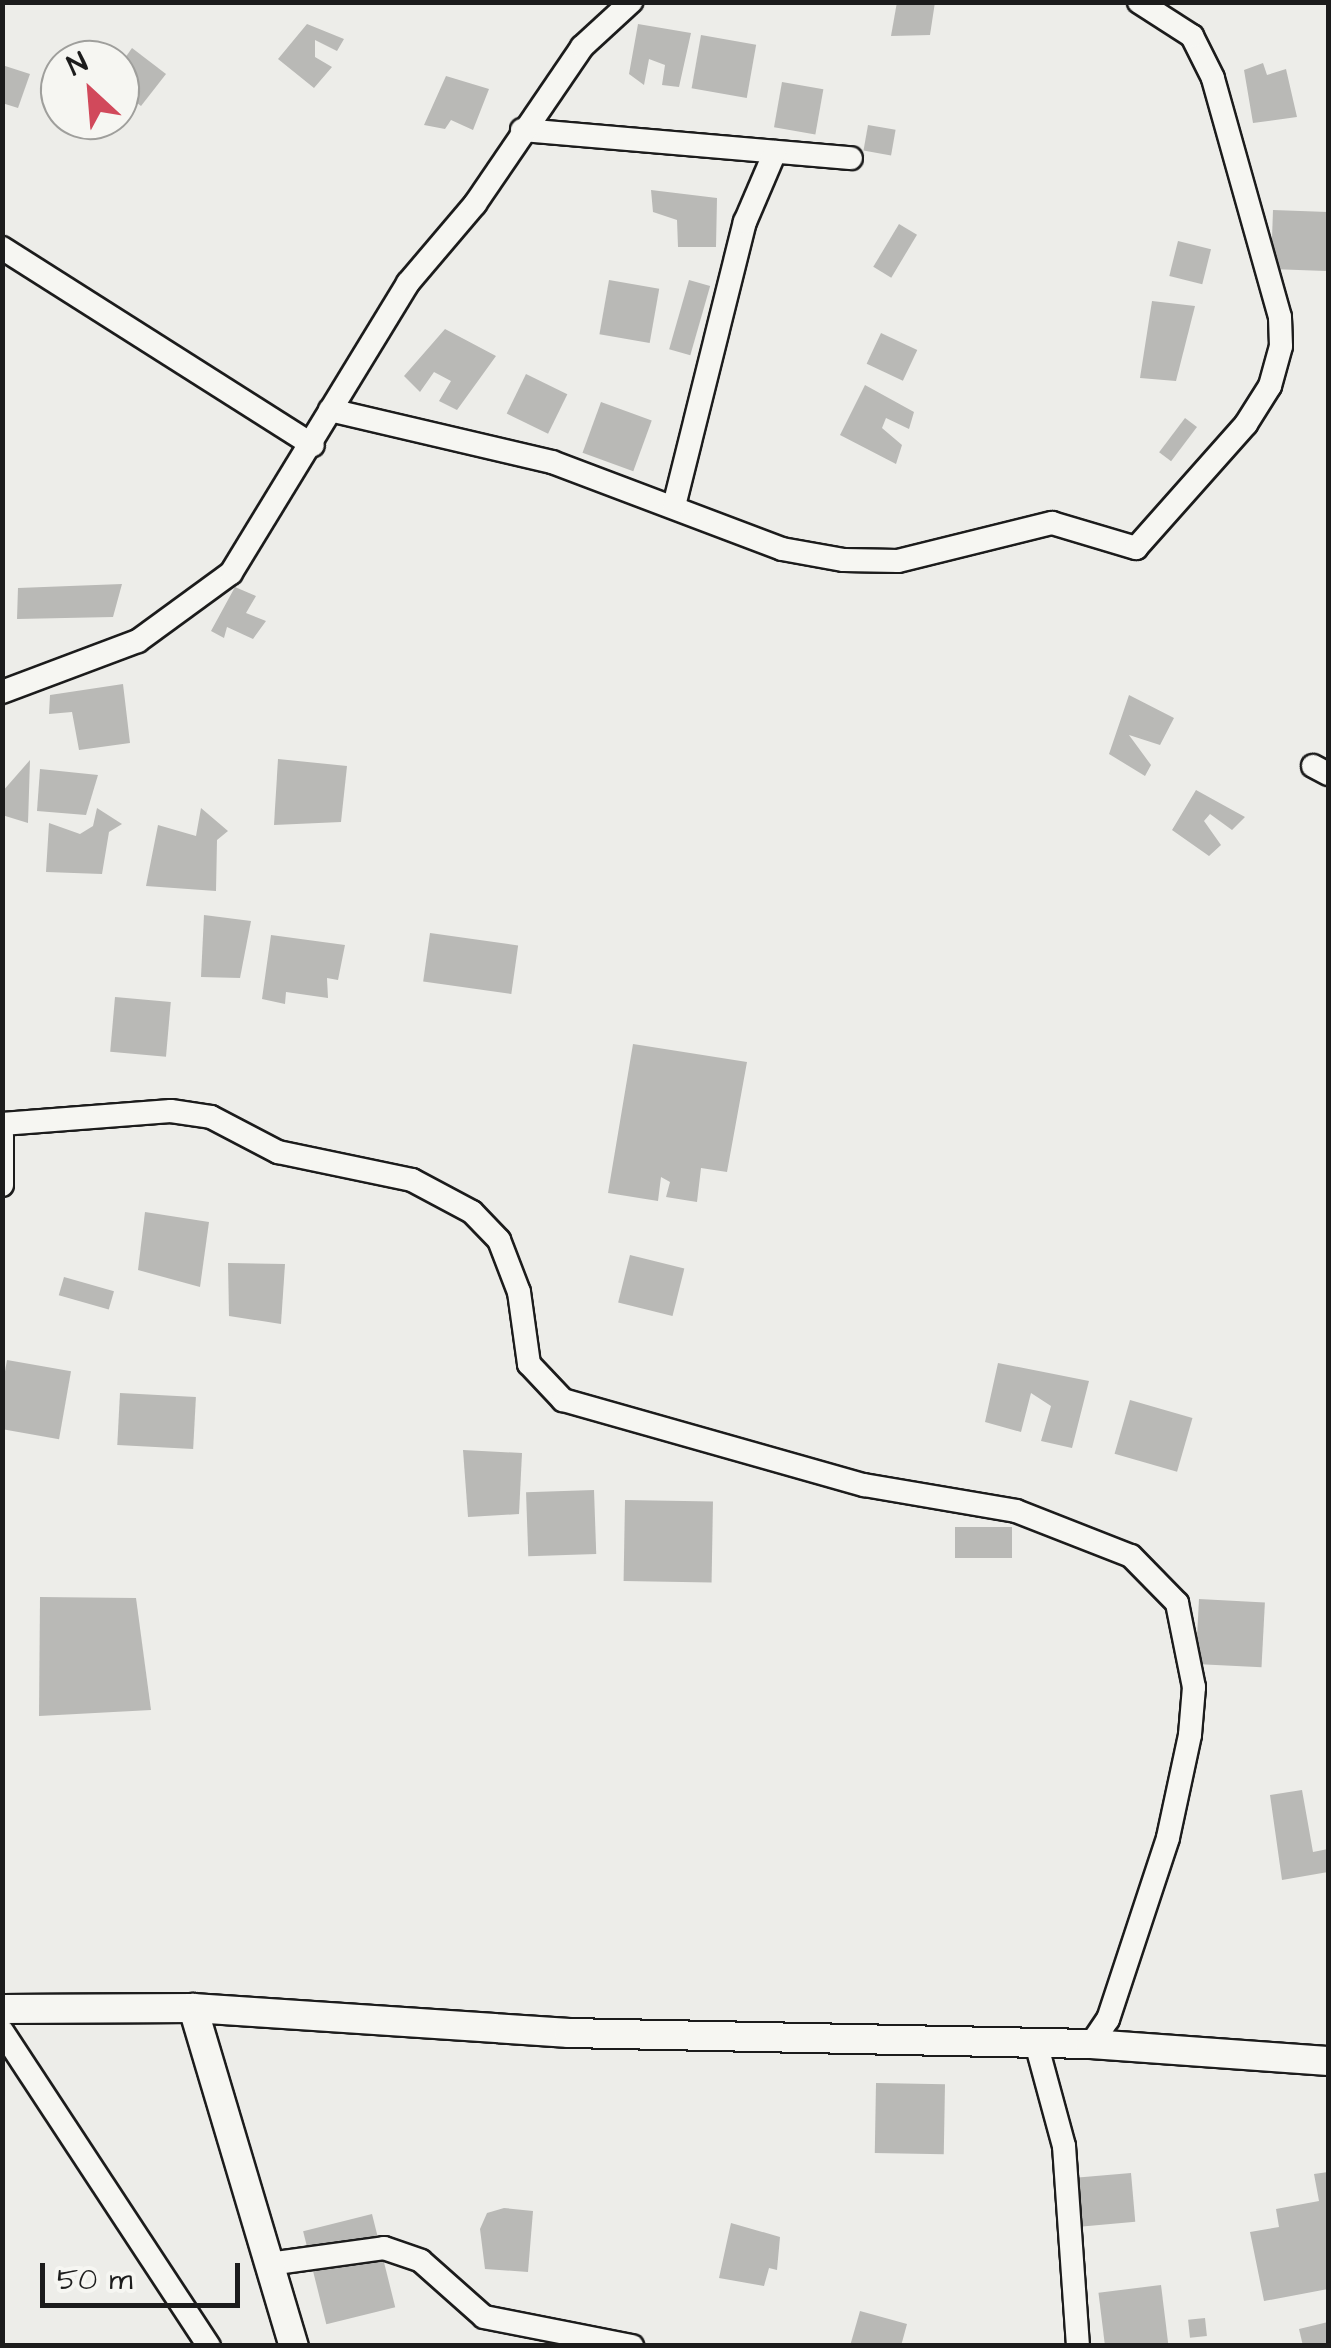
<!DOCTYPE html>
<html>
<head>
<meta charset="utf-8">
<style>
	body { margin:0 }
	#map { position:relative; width:1331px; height:2348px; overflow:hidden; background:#edede9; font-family:"Architects Daughter",sans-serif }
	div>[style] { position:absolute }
	.building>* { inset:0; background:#b9b9b6; transform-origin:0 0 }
	.roads { filter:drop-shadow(2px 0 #1c1c1c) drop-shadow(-2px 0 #1c1c1c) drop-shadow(0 2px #1c1c1c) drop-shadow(0 -2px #1c1c1c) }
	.minor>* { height:22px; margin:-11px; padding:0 11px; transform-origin:11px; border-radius:11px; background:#f6f6f2 }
	.tertiary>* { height:28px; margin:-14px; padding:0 14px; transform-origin:14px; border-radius:14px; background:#f6f6f2 }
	span { translate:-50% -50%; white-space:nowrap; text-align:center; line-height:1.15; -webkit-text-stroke:8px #f6f6f2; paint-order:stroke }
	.frame { position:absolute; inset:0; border:5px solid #1c1c1c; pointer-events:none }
	.north { position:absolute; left:40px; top:40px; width:100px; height:100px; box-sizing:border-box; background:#f6f6f2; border:2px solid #9f9f9c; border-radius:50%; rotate:334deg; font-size:28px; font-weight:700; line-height:40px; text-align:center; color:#1c1c1c }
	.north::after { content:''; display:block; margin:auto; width:35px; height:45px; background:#d1495b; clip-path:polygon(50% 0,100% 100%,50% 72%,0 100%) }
	.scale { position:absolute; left:40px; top:2263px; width:200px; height:45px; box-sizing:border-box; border:5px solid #1c1c1c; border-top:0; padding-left:12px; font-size:30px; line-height:35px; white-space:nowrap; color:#1c1c1c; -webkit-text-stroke:8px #f6f6f2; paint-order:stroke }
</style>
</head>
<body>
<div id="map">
	<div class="building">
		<div style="clip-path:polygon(897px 2px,935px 2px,930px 35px,891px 36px)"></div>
		<div style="clip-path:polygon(307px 24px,344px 39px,337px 51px,315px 40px,315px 57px,332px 67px,314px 88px,278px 59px)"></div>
		<div style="clip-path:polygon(638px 24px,691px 33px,679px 87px,662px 85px,665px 65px,649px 59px,644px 85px,629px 74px)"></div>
		<div style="left:701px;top:35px;width:56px;height:54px;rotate:10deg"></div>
		<div style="clip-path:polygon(132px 48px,166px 74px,141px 106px,120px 90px,120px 65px)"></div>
		<div style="clip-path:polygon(1263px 63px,1267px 75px,1286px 69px,1297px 117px,1253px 123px,1244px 70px)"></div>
		<div style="clip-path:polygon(2px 65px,30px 74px,18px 108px,2px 103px)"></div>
		<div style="clip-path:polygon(446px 76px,489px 89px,473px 130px,451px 120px,445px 129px,424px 125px)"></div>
		<div style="left:782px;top:82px;width:42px;height:46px;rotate:10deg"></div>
		<div style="left:868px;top:125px;width:28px;height:26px;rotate:10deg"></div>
		<div style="clip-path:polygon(651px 190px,717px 198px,716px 247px,678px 247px,677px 220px,653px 212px)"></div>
		<div style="left:1273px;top:210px;width:55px;height:59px;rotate:2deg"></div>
		<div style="left:899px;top:224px;width:21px;height:50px;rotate:31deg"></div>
		<div style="left:1178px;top:241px;width:34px;height:36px;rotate:14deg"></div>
		<div style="left:609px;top:280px;width:51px;height:55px;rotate:10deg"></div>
		<div style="left:689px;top:280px;width:22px;height:72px;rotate:16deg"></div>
		<div style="clip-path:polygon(1152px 301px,1195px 306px,1176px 381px,1140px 378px)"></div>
		<div style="clip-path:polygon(445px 329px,496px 356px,457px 410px,439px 401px,451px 381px,434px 372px,420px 392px,404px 376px)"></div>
		<div style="left:881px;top:333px;width:40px;height:34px;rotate:25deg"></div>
		<div style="left:526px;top:374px;width:46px;height:44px;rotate:26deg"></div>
		<div style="clip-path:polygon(865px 385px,914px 412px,909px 429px,886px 418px,882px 428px,902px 445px,896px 464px,840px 435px)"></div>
		<div style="left:601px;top:402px;width:54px;height:54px;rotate:20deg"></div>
		<div style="left:1185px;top:418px;width:15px;height:43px;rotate:37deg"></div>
		<div style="clip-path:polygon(122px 584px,113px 617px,17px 619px,18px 588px)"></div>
		<div style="clip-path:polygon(235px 587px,256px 596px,246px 613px,266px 621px,253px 639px,227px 627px,224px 638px,211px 631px)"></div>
		<div style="clip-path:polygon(123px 684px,130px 743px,79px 750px,72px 712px,49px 714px,50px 695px)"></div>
		<div style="clip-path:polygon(1129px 695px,1174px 718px,1160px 745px,1129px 735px,1151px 765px,1145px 776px,1109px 754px)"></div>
		<div style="clip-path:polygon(278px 759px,347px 766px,341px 822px,274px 825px)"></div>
		<div style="clip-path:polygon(30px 760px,28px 823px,2px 815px,2px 792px)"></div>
		<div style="clip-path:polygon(40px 769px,98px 775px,86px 815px,37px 811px)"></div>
		<div style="clip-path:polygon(1196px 790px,1245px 817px,1232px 830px,1210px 814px,1204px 821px,1221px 845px,1209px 856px,1172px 830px)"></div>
		<div style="clip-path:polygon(97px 808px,122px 824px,109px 832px,102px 874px,46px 872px,49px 823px,80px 834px,93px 826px)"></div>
		<div style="clip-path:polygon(201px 808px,228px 831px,217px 840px,216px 891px,146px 886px,158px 825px,196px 836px)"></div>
		<div style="clip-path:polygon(204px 915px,251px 921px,240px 978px,201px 977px)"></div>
		<div style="left:430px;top:933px;width:89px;height:49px;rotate:8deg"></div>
		<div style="clip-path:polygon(271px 935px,345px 945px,338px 980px,327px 978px,328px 998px,286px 992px,285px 1004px,262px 999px)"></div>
		<div style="left:115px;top:997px;width:56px;height:55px;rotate:5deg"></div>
		<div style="clip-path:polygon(633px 1044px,747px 1062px,727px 1172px,701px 1168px,697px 1202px,666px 1197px,670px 1182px,661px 1177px,658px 1201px,608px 1193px)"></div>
		<div style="clip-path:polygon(145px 1212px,209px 1222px,200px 1287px,138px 1270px)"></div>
		<div style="left:630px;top:1255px;width:56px;height:49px;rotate:14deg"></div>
		<div style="clip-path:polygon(228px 1263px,285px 1264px,281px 1324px,229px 1316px)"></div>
		<div style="left:64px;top:1277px;width:52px;height:19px;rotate:16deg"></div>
		<div style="left:7px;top:1360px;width:65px;height:69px;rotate:10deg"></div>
		<div style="clip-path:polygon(998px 1363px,1089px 1381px,1072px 1448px,1041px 1441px,1051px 1406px,1031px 1393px,1021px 1432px,985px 1422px)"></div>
		<div style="left:120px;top:1393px;width:76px;height:52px;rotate:3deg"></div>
		<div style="left:1130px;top:1400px;width:65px;height:56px;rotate:16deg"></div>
		<div style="clip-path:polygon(463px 1450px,522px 1453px,519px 1514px,468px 1517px)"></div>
		<div style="left:594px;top:1490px;width:64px;height:68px;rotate:88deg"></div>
		<div style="left:625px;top:1500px;width:88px;height:81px;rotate:1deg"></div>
		<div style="left:955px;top:1527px;width:57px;height:31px"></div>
		<div style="clip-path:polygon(40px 1597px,136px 1598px,151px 1710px,39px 1716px)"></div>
		<div style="left:1199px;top:1599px;width:66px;height:65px;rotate:3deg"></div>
		<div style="clip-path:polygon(1302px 1790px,1313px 1852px,1328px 1849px,1328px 1872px,1282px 1880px,1270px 1795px)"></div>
		<div style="left:876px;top:2083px;width:69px;height:70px;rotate:1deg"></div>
		<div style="clip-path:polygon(1328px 2172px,1328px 2289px,1264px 2301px,1250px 2232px,1279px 2227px,1276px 2209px,1319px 2201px,1314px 2174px)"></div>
		<div style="left:1131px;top:2173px;width:49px;height:53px;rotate:85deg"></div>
		<div style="clip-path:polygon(504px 2208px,533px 2211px,528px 2272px,485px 2269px,480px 2229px,487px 2213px)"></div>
		<div style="left:372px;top:2214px;width:96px;height:71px;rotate:76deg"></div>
		<div style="clip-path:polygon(731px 2223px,780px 2237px,777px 2270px,769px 2268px,764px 2286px,719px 2278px)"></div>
		<div style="left:1161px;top:2285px;width:61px;height:63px;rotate:83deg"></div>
		<div style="clip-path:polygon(860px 2311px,907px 2324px,901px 2346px,850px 2346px)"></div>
		<div style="left:1205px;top:2318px;width:18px;height:17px;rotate:84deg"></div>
		<div style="clip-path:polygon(1328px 2322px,1328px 2346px,1303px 2346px,1299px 2329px)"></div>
	</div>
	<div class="roads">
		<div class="minor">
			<div style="left:522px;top:130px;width:330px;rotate:4.9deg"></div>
			<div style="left:2px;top:248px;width:368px;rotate:32.4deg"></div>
			<div style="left:330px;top:410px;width:228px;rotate:13.2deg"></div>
			<div style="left:552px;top:462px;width:246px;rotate:20.7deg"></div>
			<div style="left:782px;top:549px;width:63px;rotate:10.1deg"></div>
			<div style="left:844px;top:560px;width:54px;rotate:1.1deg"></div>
			<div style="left:898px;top:561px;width:159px;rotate:-13.9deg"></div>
			<div style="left:1052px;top:523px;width:88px;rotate:16.6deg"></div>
			<div style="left:1136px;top:548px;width:166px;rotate:-48.4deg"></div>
			<div style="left:1246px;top:424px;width:45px;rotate:-57.7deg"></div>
			<div style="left:1270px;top:386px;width:41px;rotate:-74.6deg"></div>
			<div style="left:1281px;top:346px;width:29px;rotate:-92deg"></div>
			<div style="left:1280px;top:317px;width:248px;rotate:-105.7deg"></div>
			<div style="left:1213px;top:78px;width:47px;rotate:-116.6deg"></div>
			<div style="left:1192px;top:36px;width:63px;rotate:-147.3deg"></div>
			<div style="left:674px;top:506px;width:293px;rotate:-76deg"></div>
			<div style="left:745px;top:222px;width:76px;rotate:-66.8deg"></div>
			<div style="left:2px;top:692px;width:145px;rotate:-20.6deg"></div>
			<div style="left:138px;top:641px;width:115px;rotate:-36.2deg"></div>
			<div style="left:231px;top:573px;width:340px;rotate:-58.6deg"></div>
			<div style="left:408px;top:283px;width:104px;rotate:-49.7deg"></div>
			<div style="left:475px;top:204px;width:190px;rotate:-55.7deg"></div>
			<div style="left:582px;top:47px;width:67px;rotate:-42.6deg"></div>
			<div style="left:1313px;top:766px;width:17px;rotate:28deg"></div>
			<div style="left:2px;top:1124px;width:169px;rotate:-4.4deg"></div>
			<div style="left:171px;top:1111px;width:40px;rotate:8.5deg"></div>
			<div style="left:211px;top:1117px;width:76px;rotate:27.6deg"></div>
			<div style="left:278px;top:1152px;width:137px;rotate:11.8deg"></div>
			<div style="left:412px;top:1180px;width:68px;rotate:28.1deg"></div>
			<div style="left:472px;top:1212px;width:39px;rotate:46deg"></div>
			<div style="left:499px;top:1240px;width:56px;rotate:69deg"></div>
			<div style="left:519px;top:1292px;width:73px;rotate:82.1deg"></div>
			<div style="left:529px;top:1364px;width:50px;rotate:46.6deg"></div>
			<div style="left:563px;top:1400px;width:313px;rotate:15.8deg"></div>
			<div style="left:864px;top:1485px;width:154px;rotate:9.7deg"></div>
			<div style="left:1016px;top:1511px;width:123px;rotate:21.4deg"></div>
			<div style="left:1131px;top:1556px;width:66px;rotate:45.6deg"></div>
			<div style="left:1177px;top:1603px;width:86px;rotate:78.6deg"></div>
			<div style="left:1194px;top:1687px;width:48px;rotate:94.8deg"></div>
			<div style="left:1190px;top:1735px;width:105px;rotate:102.1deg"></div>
			<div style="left:1168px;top:1838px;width:191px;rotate:108.3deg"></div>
			<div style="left:1108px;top:2019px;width:30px;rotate:124deg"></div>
			<div style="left:2px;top:1136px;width:49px;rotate:90deg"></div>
			<div style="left:2px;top:2031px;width:377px;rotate:56.7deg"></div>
			<div style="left:1036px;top:2043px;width:107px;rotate:74.8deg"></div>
			<div style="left:1064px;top:2146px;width:200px;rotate:86deg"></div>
			<div style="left:269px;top:2264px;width:116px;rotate:-7.9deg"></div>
			<div style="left:384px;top:2248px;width:39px;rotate:19deg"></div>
			<div style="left:421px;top:2261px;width:84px;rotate:41.6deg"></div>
			<div style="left:484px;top:2317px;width:151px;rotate:11.1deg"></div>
		</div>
		<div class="tertiary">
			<div style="left:193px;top:2008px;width:353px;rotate:73.4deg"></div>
			<div style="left:2px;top:2009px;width:191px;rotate:-0.3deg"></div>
			<div style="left:193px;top:2008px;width:377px;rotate:3.8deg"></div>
			<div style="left:569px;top:2033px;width:522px;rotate:1.21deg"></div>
			<div style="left:1091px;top:2044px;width:238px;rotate:4.1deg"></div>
		</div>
	</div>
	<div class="frame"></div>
	<div class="north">N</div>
	<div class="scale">50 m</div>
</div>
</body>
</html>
